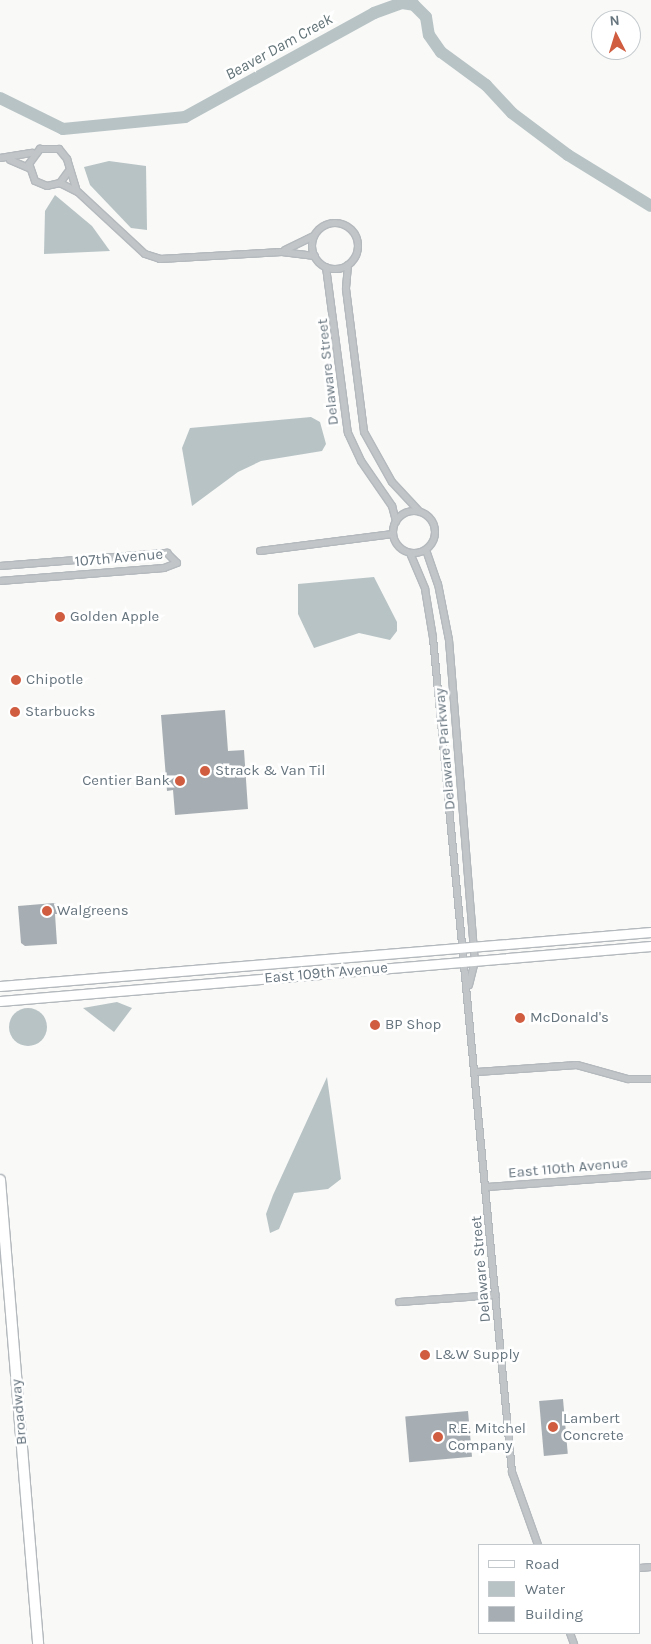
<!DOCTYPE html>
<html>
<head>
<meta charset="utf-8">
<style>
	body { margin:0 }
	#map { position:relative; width:651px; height:1644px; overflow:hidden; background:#f9f9f7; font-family:Karla,sans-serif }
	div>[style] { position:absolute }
	.water>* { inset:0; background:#b8c3c6 }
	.round { border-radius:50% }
	.river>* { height:12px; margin:-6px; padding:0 6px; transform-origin:6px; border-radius:6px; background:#b8c3c6 }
	.building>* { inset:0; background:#a7aeb3; transform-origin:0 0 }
	.roads { filter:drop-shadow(1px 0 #b4b9bd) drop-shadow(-1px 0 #b4b9bd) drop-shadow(0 1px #b4b9bd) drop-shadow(0 -1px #b4b9bd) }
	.minor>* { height:6px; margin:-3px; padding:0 3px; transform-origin:3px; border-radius:3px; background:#c1c5c8 }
	.minor>.ring { margin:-3px; padding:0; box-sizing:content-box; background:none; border:6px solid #c1c5c8; border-radius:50% }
	.secondary>* { height:9px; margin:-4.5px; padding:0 4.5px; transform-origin:4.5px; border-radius:4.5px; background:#fff }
	.primary>* { height:10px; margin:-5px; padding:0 5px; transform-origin:5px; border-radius:5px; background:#fff }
	.dots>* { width:14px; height:14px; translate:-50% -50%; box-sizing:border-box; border:2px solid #fff; border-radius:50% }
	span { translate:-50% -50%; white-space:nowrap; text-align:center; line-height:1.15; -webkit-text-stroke:5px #fff; paint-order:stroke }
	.street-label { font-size:15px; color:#67757f }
	.poi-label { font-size:15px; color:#67757f }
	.left { translate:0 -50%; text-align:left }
	.right { translate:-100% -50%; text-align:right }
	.water-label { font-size:16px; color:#627378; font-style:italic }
	.legend { position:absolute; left:478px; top:1544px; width:162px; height:90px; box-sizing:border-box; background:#fff; border:1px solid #c2c8cc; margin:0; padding:6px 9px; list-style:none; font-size:15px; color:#67757f }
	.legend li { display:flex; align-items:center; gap:10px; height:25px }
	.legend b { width:25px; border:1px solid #c2c8cc }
	.north { position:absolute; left:591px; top:10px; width:50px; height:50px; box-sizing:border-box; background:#fff; border:1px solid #c2c8cc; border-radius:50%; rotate:355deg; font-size:14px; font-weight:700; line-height:20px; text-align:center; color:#67757f }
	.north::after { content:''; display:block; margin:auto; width:18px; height:22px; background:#d15d40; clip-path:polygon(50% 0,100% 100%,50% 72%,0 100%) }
</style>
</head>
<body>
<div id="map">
	<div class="water">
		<div style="clip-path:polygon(109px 161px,146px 166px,147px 230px,131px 228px,90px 185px,84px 167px)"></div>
		<div style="clip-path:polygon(55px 195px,92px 226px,110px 251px,44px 254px,45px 211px)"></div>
		<div style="clip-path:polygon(311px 417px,320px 422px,326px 444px,322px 451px,261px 461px,238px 472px,192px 506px,182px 448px,190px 428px)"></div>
		<div style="clip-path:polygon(374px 577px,397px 622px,397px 631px,390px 640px,359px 633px,314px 648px,298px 614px,298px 584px)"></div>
		<div style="clip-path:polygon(117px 1002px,132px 1008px,114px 1032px,83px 1008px)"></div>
		<div class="round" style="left:9px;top:1008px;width:38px;height:38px"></div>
		<div style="clip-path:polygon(327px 1077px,341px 1179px,328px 1189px,294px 1193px,279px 1229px,270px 1233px,266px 1214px,273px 1195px)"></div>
	</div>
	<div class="river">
		<div style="left:0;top:98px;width:70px;rotate:26.2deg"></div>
		<div style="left:63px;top:129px;width:123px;rotate:-5.6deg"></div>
		<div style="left:185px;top:117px;width:216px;rotate:-28.8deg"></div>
		<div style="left:374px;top:13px;width:30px;rotate:-20deg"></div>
		<div style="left:402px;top:3px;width:12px;rotate:9deg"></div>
		<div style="left:414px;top:5px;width:17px;rotate:45deg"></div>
		<div style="left:426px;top:17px;width:18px;rotate:81deg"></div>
		<div style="left:429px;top:35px;width:21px;rotate:55deg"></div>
		<div style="left:441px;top:52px;width:56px;rotate:36.3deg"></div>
		<div style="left:486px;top:85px;width:38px;rotate:47deg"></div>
		<div style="left:512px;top:113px;width:70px;rotate:36.9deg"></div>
		<div style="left:568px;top:155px;width:97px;rotate:31.6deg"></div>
	</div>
	<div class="building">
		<div style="clip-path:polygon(225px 710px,228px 751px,244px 750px,248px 809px,175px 815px,173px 790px,167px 791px,161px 715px)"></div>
		<div style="clip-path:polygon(54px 903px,59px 905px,60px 914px,55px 914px,57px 944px,25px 946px,21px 943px,18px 906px)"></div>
		<div style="left:563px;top:1399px;width:55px;height:24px;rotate:85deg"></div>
		<div style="left:468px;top:1411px;width:46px;height:63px;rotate:85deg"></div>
	</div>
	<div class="roads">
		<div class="minor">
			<div style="left:0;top:158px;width:33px;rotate:-9deg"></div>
			<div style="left:10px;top:160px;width:21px;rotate:23deg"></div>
			<div style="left:68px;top:172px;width:14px;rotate:126deg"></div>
			<div style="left:60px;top:183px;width:13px;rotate:167deg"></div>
			<div style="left:47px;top:186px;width:13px;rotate:-157deg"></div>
			<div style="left:35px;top:181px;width:18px;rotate:-109deg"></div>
			<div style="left:29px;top:164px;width:19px;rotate:-54deg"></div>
			<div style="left:40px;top:149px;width:19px"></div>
			<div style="left:59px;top:149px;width:13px;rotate:51deg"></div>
			<div style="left:67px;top:159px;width:31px;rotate:73deg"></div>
			<div style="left:60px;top:183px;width:20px;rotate:27deg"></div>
			<div style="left:78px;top:192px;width:91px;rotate:42.8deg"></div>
			<div style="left:145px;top:254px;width:16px;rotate:18deg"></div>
			<div style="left:160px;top:259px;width:122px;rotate:-3.3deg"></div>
			<div style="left:282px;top:252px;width:33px;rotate:7deg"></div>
			<div class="ring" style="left:312px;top:223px;width:40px;height:40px"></div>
			<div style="left:285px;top:250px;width:32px;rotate:-26deg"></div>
			<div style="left:348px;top:265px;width:24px;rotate:95deg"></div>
			<div style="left:346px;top:289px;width:144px;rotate:82.8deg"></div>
			<div style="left:364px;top:432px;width:57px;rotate:60.8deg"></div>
			<div style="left:392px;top:482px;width:41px;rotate:47deg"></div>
			<div style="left:326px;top:267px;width:167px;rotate:82.5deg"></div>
			<div style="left:348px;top:433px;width:31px;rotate:65deg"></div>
			<div style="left:361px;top:461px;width:55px;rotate:55.4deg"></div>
			<div style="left:392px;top:506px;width:16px;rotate:75deg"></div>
			<div class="ring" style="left:393px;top:511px;width:36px;height:36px"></div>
			<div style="left:426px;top:550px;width:36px;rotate:71deg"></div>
			<div style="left:438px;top:584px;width:57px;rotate:78.9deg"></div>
			<div style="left:449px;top:640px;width:322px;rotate:85.4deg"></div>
			<div style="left:475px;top:961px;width:25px;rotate:104deg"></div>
			<div style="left:260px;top:551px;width:134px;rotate:-7.3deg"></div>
			<div style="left:410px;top:553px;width:39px;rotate:67deg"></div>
			<div style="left:425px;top:589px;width:50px;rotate:80.7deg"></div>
			<div style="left:433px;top:638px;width:838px;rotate:84.59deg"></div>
			<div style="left:512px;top:1472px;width:77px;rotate:70.4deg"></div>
			<div style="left:0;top:566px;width:168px;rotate:-4.5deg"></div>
			<div style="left:167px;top:553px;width:14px;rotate:45deg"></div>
			<div style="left:177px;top:563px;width:14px;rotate:159deg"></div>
			<div style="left:164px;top:568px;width:165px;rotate:175.5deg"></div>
			<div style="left:477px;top:1072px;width:100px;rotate:-4deg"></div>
			<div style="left:577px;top:1065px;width:53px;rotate:15.4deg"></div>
			<div style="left:628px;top:1079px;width:23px"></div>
			<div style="left:487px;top:1187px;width:164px;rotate:-4.2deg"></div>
			<div style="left:399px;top:1302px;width:97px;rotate:-4.1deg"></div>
			<div style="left:640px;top:1568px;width:11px;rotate:-5deg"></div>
			<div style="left:570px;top:1633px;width:12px;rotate:70deg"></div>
		</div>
		<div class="secondary">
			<div style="left:0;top:986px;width:653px;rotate:-4.74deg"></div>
			<div style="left:0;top:1001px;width:653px;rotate:-4.83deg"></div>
		</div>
		<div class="primary">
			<div style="left:0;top:1180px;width:466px;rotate:85.3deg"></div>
		</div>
	</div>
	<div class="dots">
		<div style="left:60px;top:617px;background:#d15d40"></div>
		<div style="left:16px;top:680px;background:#d15d40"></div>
		<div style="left:15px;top:712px;background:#d15d40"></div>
		<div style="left:205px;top:771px;background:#d15d40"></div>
		<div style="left:180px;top:781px;background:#d15d40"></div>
		<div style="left:47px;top:911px;background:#d15d40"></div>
		<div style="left:520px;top:1018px;background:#d15d40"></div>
		<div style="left:375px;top:1025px;background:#d15d40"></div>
		<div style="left:425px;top:1355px;background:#d15d40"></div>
		<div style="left:553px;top:1427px;background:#d15d40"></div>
		<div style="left:438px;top:1437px;background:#d15d40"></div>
	</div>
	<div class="street-label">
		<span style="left:328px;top:372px;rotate:-96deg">Delaware Street</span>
		<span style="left:119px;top:558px;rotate:-5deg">107th Avenue</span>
		<span style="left:445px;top:749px;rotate:-95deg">Delaware Parkway</span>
		<span style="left:326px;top:973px;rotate:-5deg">East 109th Avenue</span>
		<span style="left:568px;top:1168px;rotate:-5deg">East 110th Avenue</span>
		<span style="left:481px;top:1269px;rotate:-95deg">Delaware Street</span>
		<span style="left:19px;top:1412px;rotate:-95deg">Broadway</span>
	</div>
	<div class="poi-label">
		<span class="left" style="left:70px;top:617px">Golden Apple</span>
		<span class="left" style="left:26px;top:680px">Chipotle</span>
		<span class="left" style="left:25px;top:712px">Starbucks</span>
		<span class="left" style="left:215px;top:771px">Strack &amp; Van Til</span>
		<span class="right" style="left:170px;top:781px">Centier Bank</span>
		<span class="left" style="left:57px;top:911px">Walgreens</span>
		<span class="left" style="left:530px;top:1018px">McDonald's</span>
		<span class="left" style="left:385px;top:1025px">BP Shop</span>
		<span class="left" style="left:435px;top:1355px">L&amp;W Supply</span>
		<span class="left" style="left:563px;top:1427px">Lambert<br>Concrete</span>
		<span class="left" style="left:448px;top:1437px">R.E. Mitchel<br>Company</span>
	</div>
	<div class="water-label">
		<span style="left:279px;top:47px;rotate:-29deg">Beaver Dam Creek</span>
	</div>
	<ul class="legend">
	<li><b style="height:6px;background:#fff"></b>Road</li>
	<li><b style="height:14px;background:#b8c3c6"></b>Water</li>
	<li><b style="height:14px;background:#a7aeb3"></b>Building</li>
	</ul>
	<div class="north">N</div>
</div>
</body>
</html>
